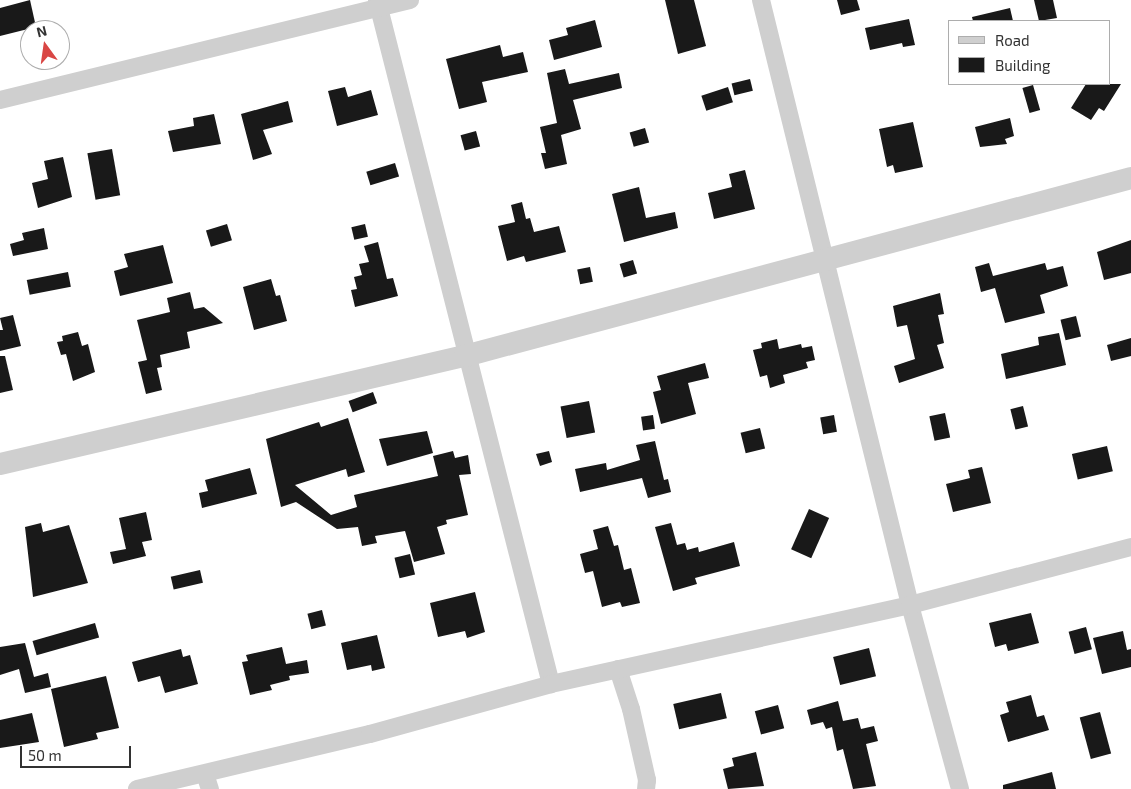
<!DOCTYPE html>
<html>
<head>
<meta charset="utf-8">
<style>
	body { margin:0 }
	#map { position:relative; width:1131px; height:789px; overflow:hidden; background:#fff; font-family:"Exo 2",sans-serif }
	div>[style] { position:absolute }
	.building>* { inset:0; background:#191919; transform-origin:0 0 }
	.minor>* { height:18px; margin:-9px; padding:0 9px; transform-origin:9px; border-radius:9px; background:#cfcfcf }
	.tertiary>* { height:22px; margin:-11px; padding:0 11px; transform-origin:11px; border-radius:11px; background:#cfcfcf }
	span { translate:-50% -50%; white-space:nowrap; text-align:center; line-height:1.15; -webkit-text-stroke:5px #fff; paint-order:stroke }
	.legend { position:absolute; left:948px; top:20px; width:162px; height:65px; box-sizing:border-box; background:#fff; border:1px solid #adadad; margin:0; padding:6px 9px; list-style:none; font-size:15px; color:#323232 }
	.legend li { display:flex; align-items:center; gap:10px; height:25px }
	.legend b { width:25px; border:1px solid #adadad }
	.north { position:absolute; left:20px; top:20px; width:50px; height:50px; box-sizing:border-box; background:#fff; border:1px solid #adadad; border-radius:50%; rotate:346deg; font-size:14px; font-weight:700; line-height:20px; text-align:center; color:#323232 }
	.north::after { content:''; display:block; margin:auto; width:18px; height:22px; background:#d94644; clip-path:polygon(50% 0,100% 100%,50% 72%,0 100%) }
	.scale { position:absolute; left:20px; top:746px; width:111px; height:22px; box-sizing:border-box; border:2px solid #323232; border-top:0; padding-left:6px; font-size:15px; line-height:18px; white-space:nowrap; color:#323232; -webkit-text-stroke:4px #fff; paint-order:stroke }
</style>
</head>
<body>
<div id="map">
	<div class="building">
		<div style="clip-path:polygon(30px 0,36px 27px,0 36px,0 8px)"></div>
		<div style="clip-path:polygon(665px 0,694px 0,706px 46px,678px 54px)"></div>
		<div style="clip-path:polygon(837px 0,857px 0,860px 10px,841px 15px)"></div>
		<div style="clip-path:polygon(1034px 0,1053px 0,1057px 18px,1039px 21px)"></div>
		<div style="clip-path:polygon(1010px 8px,1013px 21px,973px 21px,972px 17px)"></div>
		<div style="clip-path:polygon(909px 19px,915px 45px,903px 47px,902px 43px,870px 50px,865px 28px)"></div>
		<div style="clip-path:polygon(595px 20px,602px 47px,554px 60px,549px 40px,568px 35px,566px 28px)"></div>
		<div style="clip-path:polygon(500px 45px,503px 57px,523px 52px,528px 72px,482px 82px,487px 102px,459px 109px,446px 59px)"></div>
		<div style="clip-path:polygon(565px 69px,569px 84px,619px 73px,622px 88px,573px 100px,581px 129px,561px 135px,567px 164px,545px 169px,541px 153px,546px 153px,540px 127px,557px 123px,547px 73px)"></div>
		<div style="left:750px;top:79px;width:12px;height:19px;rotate:76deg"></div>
		<div style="clip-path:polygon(1086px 84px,1121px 84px,1104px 111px,1099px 108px,1091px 120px,1071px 108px)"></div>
		<div style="left:1033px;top:85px;width:26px;height:11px;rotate:74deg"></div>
		<div style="clip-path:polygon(345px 87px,348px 97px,371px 90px,378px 115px,337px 126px,328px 91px)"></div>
		<div style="left:728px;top:87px;width:16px;height:28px;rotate:72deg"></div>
		<div style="clip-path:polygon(288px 101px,293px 122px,263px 130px,272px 154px,253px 160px,241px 114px)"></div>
		<div style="clip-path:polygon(214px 114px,221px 144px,173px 152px,168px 131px,194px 126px,193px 118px)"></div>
		<div style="clip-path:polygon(1010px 118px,1014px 136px,1005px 139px,1007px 144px,980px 147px,975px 127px)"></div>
		<div style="clip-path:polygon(913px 122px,923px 167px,895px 173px,893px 165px,887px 167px,879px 129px)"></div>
		<div style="left:645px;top:128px;width:15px;height:16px;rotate:74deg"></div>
		<div style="left:476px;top:131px;width:16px;height:16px;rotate:75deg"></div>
		<div style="left:112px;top:149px;width:47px;height:25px;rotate:80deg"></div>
		<div style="clip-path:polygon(63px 157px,72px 197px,38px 208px,32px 183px,48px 179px,44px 161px)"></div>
		<div style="left:395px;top:163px;width:14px;height:30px;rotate:73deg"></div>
		<div style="clip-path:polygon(745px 170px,755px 209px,714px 219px,708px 193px,732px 187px,729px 174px)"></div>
		<div style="clip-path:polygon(639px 187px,646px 218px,675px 212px,678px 228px,624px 242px,612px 194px)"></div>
		<div style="clip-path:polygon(522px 202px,526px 219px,530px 218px,534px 232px,559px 226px,566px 252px,526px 262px,524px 256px,507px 261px,498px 226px,515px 222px,511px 205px)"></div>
		<div style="left:227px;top:224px;width:17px;height:22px;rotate:73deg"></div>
		<div style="left:365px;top:224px;width:13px;height:14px;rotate:77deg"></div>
		<div style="clip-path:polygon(44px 228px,48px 249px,13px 256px,10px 244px,24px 240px,22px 233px)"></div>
		<div style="clip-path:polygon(1131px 240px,1131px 273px,1104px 280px,1097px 252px)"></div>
		<div style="clip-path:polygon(378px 242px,387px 279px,393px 278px,398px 296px,355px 307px,351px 290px,357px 289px,354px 277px,362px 275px,359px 264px,369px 262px,364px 246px)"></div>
		<div style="clip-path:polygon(163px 245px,173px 283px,120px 296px,114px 271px,128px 267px,124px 254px)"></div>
		<div style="left:633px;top:260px;width:14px;height:14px;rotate:73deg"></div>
		<div style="clip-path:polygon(989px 263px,993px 276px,1045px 263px,1047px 270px,1063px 266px,1068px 286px,1040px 295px,1045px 313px,1005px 323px,995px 288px,981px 292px,975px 267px)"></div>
		<div style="left:590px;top:267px;width:15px;height:13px;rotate:79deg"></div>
		<div style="left:68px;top:272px;width:15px;height:42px;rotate:79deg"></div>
		<div style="clip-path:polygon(271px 279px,276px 296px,280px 295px,287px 321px,254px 330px,243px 287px)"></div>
		<div style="clip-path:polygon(190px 292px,194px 309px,204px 307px,223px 323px,187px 332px,190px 348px,160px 355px,162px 367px,157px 368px,162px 390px,146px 394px,138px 362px,147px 360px,137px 320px,170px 312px,167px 298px)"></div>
		<div style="clip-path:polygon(940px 293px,944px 314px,938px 315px,944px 343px,937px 345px,944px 368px,899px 383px,894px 366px,915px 359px,907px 325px,897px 327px,893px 306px)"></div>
		<div style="clip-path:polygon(13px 315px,21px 346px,0 351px,0 330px,3px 330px,0 318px)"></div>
		<div style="left:1076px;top:316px;width:21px;height:16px;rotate:76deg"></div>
		<div style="clip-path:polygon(78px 332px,82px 346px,88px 344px,95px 372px,73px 381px,66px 354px,61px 355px,57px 342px,63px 341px,62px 336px)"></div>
		<div style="clip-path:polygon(1059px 333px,1066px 365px,1006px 379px,1001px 354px,1039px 345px,1038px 337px)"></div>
		<div style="clip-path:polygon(1131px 338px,1131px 356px,1111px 361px,1107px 345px)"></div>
		<div style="clip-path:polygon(777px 339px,779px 349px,801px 344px,802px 348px,812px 346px,815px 360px,806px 362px,808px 368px,783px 375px,785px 383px,770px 388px,767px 375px,760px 377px,753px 350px,762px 348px,761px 343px)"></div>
		<div style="clip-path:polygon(0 356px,5px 356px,13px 390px,0 393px)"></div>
		<div style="clip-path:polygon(705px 363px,709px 378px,688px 383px,696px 414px,661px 424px,653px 392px,661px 390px,657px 376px)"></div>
		<div style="left:373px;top:392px;width:12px;height:26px;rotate:70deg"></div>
		<div style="left:589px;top:401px;width:32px;height:29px;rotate:79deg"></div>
		<div style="left:1023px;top:406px;width:21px;height:13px;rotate:76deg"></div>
		<div style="left:945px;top:413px;width:25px;height:16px;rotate:78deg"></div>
		<div style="left:653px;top:415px;width:14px;height:12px;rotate:82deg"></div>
		<div style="left:834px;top:415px;width:17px;height:14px;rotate:80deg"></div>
		<div style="clip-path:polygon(348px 418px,365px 472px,348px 477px,346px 469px,295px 485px,331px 515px,357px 507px,354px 495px,438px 476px,433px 456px,453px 451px,455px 458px,468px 455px,471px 474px,459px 475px,468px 515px,446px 520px,447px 524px,437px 527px,445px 554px,414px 562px,405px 531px,375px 536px,377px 543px,362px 546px,358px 527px,337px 529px,296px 502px,281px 507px,266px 439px,319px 422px,321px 427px)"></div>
		<div style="left:760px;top:428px;width:21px;height:20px;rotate:76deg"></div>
		<div style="clip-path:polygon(427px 431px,433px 453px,387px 466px,379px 439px)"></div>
		<div style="clip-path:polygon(655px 441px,664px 480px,668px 479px,671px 492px,648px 498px,642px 478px,580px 492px,575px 469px,606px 463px,607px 470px,640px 460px,636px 445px)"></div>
		<div style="left:1107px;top:446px;width:26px;height:36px;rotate:77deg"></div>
		<div style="clip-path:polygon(549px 451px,552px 462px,540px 466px,536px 454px)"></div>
		<div style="clip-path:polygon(982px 467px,991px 503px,953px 512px,946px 484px,970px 478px,968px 470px)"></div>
		<div style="clip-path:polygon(250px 468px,257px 494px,202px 508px,199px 493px,208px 491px,205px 480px)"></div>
		<div style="left:809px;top:509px;width:22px;height:44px;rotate:24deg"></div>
		<div style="clip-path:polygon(146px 512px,152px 540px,142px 542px,146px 556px,113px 564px,110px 552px,126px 549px,119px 518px)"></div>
		<div style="clip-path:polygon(41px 523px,43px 532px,69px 525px,88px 583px,33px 597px,25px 527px)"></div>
		<div style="clip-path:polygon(671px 523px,677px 545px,685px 543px,687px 550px,698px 547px,699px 552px,734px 542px,740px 566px,695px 578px,697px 584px,673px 591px,655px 527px)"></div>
		<div style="clip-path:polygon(608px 526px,614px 546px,618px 545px,624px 570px,631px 568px,640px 603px,622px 607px,620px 602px,602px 607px,593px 571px,585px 573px,580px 554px,598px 549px,593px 530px)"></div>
		<div style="left:410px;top:554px;width:21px;height:16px;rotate:76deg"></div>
		<div style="left:200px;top:570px;width:13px;height:30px;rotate:77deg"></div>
		<div style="clip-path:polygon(475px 592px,485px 632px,467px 638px,465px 631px,438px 637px,430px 603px)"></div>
		<div style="left:322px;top:610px;width:16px;height:15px;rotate:76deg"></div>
		<div style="clip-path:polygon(1031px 613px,1039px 643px,1008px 651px,1006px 644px,995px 647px,989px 623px)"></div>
		<div style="left:95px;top:623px;width:15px;height:65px;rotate:74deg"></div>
		<div style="left:1086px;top:627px;width:23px;height:18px;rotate:75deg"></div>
		<div style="clip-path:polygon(1123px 631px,1127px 650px,1131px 649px,1131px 667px,1102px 674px,1093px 638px)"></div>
		<div style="clip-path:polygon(377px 635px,385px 668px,372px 671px,371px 665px,347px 670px,341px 643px)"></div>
		<div style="clip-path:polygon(25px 643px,34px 677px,48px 673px,51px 687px,25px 693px,19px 669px,0 675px,0 647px)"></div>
		<div style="clip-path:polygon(282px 647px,286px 664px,307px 660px,309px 673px,289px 676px,290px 680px,270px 685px,272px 690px,250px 695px,242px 662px,248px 661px,246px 655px)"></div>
		<div style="left:869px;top:648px;width:29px;height:37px;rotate:76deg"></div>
		<div style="clip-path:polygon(181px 649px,183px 657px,190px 655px,198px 684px,165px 693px,160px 676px,138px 682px,132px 662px)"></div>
		<div style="clip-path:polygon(106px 676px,119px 728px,96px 733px,98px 739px,64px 747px,51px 689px)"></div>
		<div style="left:721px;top:693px;width:26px;height:49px;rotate:77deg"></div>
		<div style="clip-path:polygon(1031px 695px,1037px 717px,1044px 715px,1049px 730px,1008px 742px,1000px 715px,1009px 712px,1006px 702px)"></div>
		<div style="clip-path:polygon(838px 701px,843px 721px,858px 718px,861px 729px,874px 726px,878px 741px,866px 744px,876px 786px,853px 789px,843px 749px,837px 751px,832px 727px,826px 729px,823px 722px,811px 725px,807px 710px)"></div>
		<div style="left:778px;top:705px;width:24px;height:24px;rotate:75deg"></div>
		<div style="left:1100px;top:712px;width:43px;height:21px;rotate:75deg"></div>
		<div style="clip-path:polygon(32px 713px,39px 742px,0 748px,0 720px)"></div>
		<div style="clip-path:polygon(756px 752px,764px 786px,728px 789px,723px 769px,734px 766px,732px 758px)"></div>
		<div style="clip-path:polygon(1052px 772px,1056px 789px,1003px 789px,1003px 785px)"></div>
	</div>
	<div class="minor">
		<div style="left:377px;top:0;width:706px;rotate:75.73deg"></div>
		<div style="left:761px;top:0;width:623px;rotate:76.16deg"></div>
		<div style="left:910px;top:605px;width:191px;rotate:74.8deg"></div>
		<div style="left:0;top:100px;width:422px;rotate:-13.7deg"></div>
		<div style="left:618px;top:669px;width:42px;rotate:72deg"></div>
		<div style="left:631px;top:709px;width:73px;rotate:77.3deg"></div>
		<div style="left:647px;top:780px;width:9px;rotate:96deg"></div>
		<div style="left:205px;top:774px;width:16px;rotate:72deg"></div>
		<div style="left:137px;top:789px;width:239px;rotate:-13.3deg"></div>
		<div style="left:370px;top:734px;width:188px;rotate:-15.4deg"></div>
		<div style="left:551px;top:684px;width:368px;rotate:-12.4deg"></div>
		<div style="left:910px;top:605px;width:228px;rotate:-14.7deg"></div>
	</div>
	<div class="tertiary">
		<div style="left:0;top:464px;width:477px;rotate:-13.1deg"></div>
		<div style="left:465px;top:356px;width:689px;rotate:-14.96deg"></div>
	</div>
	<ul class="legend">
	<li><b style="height:6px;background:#cfcfcf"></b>Road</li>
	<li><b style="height:14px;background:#191919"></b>Building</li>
	</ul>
	<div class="north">N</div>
	<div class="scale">50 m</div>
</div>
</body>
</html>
